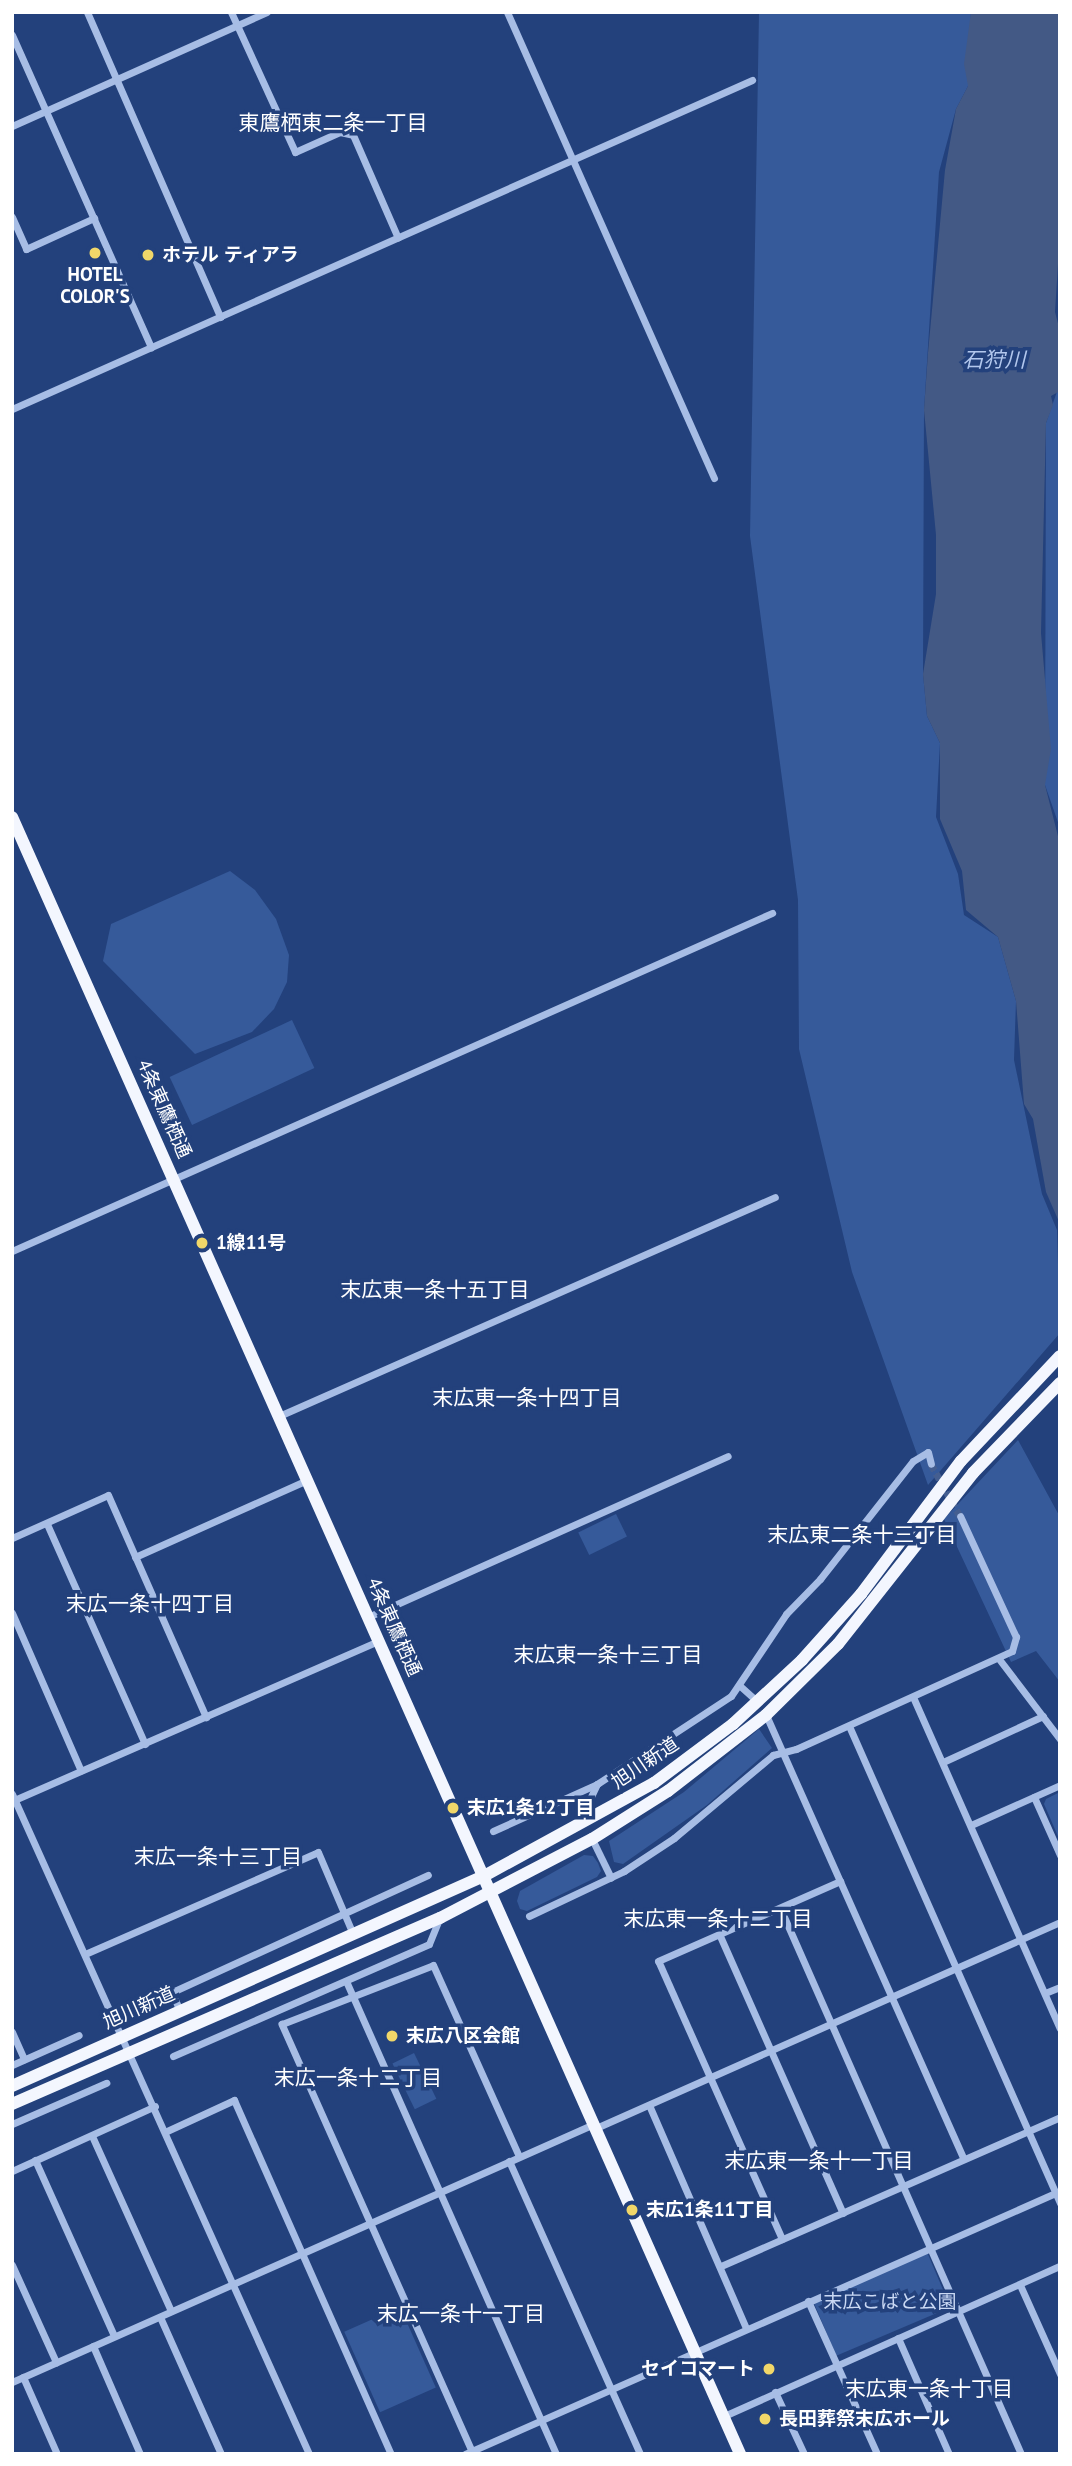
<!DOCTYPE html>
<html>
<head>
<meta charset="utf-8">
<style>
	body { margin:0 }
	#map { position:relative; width:1072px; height:2466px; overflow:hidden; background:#23417c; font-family:"PT Sans","Noto Sans JP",sans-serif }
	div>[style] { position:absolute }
	.green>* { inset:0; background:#365a9a; transform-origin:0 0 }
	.water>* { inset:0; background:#435985 }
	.minor-tunnel>* { height:7px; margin-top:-3.5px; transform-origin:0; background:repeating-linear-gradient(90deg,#445e90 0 7px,transparent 0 10.5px) }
	.minor>* { height:7px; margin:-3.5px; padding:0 3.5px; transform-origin:3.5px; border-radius:3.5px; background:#a7bde5 }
	.trunk>* { height:12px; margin:-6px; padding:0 6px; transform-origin:6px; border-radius:6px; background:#f3f6fe }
	.dots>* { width:19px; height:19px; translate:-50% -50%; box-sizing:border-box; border:4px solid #23417c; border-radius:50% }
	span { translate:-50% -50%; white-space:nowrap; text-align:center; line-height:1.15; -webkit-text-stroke:7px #23417c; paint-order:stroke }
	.poi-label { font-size:19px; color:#fff; font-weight:700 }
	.left { translate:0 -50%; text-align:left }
	.right { translate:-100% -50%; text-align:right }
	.street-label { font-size:19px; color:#fff }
	.park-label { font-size:19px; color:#cad9f4 }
	.neighbourhood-label { font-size:21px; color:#fff }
	.water-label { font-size:21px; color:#b2c7ed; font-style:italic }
	.frame { position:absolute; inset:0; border:14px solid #fff; pointer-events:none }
</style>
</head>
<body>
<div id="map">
	<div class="green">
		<div style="clip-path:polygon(759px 12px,971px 12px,968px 86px,956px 109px,939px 172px,924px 410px,923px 674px,927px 716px,940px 743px,936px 817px,958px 874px,964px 915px,998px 937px,1016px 1001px,1014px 1060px,1042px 1194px,1057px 1230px,1060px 1333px,928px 1485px,852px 1272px,799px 1049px,798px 900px,750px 536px)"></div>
		<div style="clip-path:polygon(1060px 383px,1060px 828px,1045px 785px,1046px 423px)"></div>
		<div style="clip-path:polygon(230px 871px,255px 890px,276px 919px,289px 955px,287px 982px,274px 1009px,252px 1032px,195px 1054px,103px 961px,111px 924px)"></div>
		<div style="left:292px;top:1020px;width:53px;height:135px;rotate:65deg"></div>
		<div style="clip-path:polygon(1018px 1440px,1060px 1517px,1060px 1682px,1036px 1651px,1011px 1662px,944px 1519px)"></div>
		<div style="left:616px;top:1514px;width:25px;height:42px;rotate:64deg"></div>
		<div style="clip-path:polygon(759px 1729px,772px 1748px,707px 1805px,623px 1864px,614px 1862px,609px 1841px,684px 1792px)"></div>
		<div style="clip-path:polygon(1060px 1792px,1060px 1841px,1044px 1804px,1046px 1799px)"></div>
		<div style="clip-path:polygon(584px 1855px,593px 1856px,598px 1863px,601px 1871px,597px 1877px,527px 1911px,520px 1909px,517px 1901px,520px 1891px)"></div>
		<div style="left:414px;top:2053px;width:51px;height:24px;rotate:64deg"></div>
		<div style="left:927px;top:2252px;width:60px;height:124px;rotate:67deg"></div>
		<div style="left:400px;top:2307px;width:88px;height:61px;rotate:66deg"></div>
	</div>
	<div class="water">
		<div style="clip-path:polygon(971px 12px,1060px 12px,1060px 232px,1055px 312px,1060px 331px,1060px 391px,1051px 396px,1053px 405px,1046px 423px,1041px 633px,1051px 749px,1045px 785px,1060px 844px,1060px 1224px,1046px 1192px,1033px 1119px,1024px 1104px,1016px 1001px,998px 937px,966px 910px,962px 871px,940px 819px,940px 743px,927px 716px,923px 674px,936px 594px,936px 535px,924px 410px,928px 353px,945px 170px,956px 109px,968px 86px,964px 64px)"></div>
	</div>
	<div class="minor-tunnel">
		<div style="left:931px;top:1464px;width:60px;rotate:60.9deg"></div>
	</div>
	<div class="minor">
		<div style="left:87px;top:12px;width:333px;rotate:66.4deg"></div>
		<div style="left:231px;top:12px;width:154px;rotate:65.4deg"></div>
		<div style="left:295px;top:152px;width:49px;rotate:-24deg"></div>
		<div style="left:340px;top:132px;width:13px;rotate:13deg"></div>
		<div style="left:353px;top:135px;width:112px;rotate:66.4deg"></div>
		<div style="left:507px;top:12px;width:510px;rotate:66.05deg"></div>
		<div style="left:12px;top:35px;width:342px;rotate:66deg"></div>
		<div style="left:12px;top:126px;width:279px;rotate:-24.1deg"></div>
		<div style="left:12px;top:217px;width:35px;rotate:66deg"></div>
		<div style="left:26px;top:249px;width:75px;rotate:-24.5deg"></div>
		<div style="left:12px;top:409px;width:810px;rotate:-23.97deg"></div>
		<div style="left:12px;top:1251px;width:832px;rotate:-23.98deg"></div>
		<div style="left:279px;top:1416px;width:542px;rotate:-23.82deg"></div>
		<div style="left:47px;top:1524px;width:241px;rotate:66deg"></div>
		<div style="left:12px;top:1538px;width:105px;rotate:-24.1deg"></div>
		<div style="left:108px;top:1495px;width:243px;rotate:66.2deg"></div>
		<div style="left:135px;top:1557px;width:188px;rotate:-24.1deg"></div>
		<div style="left:12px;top:1613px;width:172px;rotate:66.4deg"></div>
		<div style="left:368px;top:1617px;width:394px;rotate:-24.1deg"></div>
		<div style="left:999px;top:1659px;width:101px;rotate:52.7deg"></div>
		<div style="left:739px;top:1685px;width:25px;rotate:42deg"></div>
		<div style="left:913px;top:1697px;width:362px;rotate:66.1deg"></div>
		<div style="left:766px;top:1715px;width:486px;rotate:66deg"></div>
		<div style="left:849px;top:1726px;width:522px;rotate:66.14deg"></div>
		<div style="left:943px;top:1762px;width:110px;rotate:-24.7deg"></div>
		<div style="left:12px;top:1794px;width:724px;rotate:65.77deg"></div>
		<div style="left:1034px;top:1797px;width:64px;rotate:65.9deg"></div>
		<div style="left:12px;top:1801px;width:400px;rotate:-23.6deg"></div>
		<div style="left:579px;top:1822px;width:42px;rotate:-64.7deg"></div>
		<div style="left:971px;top:1825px;width:98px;rotate:-24.2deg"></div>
		<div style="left:493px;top:1831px;width:114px;rotate:-24.3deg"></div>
		<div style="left:597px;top:1784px;width:160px;rotate:-33.3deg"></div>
		<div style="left:731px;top:1696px;width:99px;rotate:-56.1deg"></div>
		<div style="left:786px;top:1614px;width:49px;rotate:-45.8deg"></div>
		<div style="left:820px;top:1579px;width:150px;rotate:-51.8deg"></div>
		<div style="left:913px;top:1461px;width:17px;rotate:-31deg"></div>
		<div style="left:928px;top:1452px;width:12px;rotate:76deg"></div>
		<div style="left:592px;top:1839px;width:43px;rotate:64deg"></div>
		<div style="left:781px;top:1910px;width:595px;rotate:66.19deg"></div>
		<div style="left:529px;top:1916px;width:105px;rotate:-25.3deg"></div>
		<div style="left:624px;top:1871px;width:60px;rotate:-33.4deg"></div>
		<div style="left:674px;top:1838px;width:129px;rotate:-40deg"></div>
		<div style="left:773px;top:1755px;width:24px;rotate:-15deg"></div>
		<div style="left:796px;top:1749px;width:237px;rotate:-24.4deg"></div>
		<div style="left:1012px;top:1651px;width:15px;rotate:-74deg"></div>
		<div style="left:1016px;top:1637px;width:133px;rotate:-114.8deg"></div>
		<div style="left:720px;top:1936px;width:303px;rotate:66.1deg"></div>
		<div style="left:85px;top:1954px;width:254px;rotate:-23.6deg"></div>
		<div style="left:318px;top:1852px;width:89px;rotate:66.9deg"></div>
		<div style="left:346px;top:1981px;width:518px;rotate:66.06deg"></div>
		<div style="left:172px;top:1993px;width:20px;rotate:66deg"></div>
		<div style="left:1045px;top:1993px;width:16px;rotate:-22deg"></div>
		<div style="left:146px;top:2004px;width:310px;rotate:-24.6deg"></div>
		<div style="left:12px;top:2032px;width:30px;rotate:66deg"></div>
		<div style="left:173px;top:2056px;width:279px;rotate:-23.6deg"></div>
		<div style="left:429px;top:1944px;width:27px;rotate:-68deg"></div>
		<div style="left:12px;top:2065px;width:73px;rotate:-24.1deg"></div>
		<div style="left:649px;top:2105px;width:243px;rotate:66.5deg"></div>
		<div style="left:12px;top:2124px;width:103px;rotate:-23.6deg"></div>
		<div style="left:596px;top:2128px;width:508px;rotate:-23.94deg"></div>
		<div style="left:167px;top:2131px;width:74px;rotate:-24.8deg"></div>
		<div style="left:234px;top:2100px;width:387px;rotate:66.1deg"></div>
		<div style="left:92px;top:2136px;width:192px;rotate:65.7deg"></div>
		<div style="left:35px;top:2160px;width:193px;rotate:65.8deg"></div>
		<div style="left:509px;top:2161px;width:321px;rotate:65.9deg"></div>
		<div style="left:12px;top:2171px;width:157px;rotate:-24.4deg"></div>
		<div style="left:782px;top:2239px;width:304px;rotate:-114deg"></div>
		<div style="left:658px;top:1961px;width:199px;rotate:-23.7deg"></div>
		<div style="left:12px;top:2265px;width:107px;rotate:65.6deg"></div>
		<div style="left:721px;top:2266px;width:370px;rotate:-23.7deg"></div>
		<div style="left:1020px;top:2285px;width:98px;rotate:65.8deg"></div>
		<div style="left:808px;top:2301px;width:168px;rotate:65.7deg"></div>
		<div style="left:160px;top:2317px;width:150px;rotate:66deg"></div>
		<div style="left:898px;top:2338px;width:127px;rotate:66.3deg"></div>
		<div style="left:93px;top:2346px;width:118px;rotate:66.5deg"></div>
		<div style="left:23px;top:2377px;width:84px;rotate:66.2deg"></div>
		<div style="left:12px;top:2382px;width:637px;rotate:-23.91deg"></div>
		<div style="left:775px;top:2392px;width:68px;rotate:64.9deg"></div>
		<div style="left:724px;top:2416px;width:368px;rotate:-24.1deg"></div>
		<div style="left:465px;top:2454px;width:651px;rotate:-23.85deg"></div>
		<div style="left:473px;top:2454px;width:471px;rotate:-114deg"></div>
		<div style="left:282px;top:2024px;width:162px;rotate:-21.3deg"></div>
		<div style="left:433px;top:1965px;width:209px;rotate:65.8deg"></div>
	</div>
	<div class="trunk">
		<div style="left:12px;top:817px;width:1792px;rotate:66.02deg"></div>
		<div style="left:12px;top:2086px;width:517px;rotate:-23.99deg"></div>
		<div style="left:484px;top:1876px;width:194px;rotate:-28.7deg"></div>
		<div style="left:654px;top:1783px;width:99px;rotate:-36.8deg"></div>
		<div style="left:733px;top:1724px;width:94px;rotate:-42.8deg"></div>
		<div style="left:802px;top:1660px;width:89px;rotate:-48.2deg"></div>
		<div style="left:861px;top:1594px;width:166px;rotate:-53.1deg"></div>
		<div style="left:961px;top:1461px;width:144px;rotate:-46.7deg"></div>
		<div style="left:12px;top:2104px;width:467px;rotate:-23.5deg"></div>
		<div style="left:440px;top:1918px;width:171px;rotate:-27.5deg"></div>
		<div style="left:592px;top:1839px;width:90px;rotate:-32.3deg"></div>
		<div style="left:668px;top:1791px;width:124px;rotate:-37.8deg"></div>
		<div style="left:766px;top:1715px;width:101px;rotate:-44.6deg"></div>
		<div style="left:838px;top:1644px;width:218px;rotate:-51.7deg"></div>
		<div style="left:973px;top:1473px;width:125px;rotate:-46deg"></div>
	</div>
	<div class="dots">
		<div style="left:95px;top:253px;background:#f1d769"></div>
		<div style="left:148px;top:255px;background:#f1d769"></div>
		<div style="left:202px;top:1243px;background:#f1d769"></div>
		<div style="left:453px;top:1808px;background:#f1d769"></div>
		<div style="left:392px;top:2036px;background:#f1d769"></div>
		<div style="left:632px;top:2210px;background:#f1d769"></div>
		<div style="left:769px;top:2369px;background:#f1d769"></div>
		<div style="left:765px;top:2419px;background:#f1d769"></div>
	</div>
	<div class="poi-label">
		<span class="left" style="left:162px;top:255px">ホテル ティアラ</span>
		<span style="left:95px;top:286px">HOTEL<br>COLOR'S</span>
		<span class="left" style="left:216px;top:1243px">1線11号</span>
		<span class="left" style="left:467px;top:1808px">末広1条12丁目</span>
		<span class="left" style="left:406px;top:2036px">末広八区会館</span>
		<span class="left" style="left:646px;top:2210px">末広1条11丁目</span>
		<span class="right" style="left:755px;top:2369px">セイコマート</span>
		<span class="left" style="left:779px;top:2419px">長田葬祭末広ホール</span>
	</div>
	<div class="street-label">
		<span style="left:164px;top:1109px;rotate:66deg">4条東鷹栖通</span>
		<span style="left:394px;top:1627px;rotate:66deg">4条東鷹栖通</span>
		<span style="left:645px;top:1763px;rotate:-34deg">旭川新道</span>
		<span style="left:139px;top:2008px;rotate:-24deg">旭川新道</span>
	</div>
	<div class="park-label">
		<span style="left:890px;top:2302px">末広こばと公園</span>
	</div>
	<div class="neighbourhood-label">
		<span style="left:333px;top:123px">東鷹栖東二条一丁目</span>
		<span style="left:435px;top:1290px">末広東一条十五丁目</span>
		<span style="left:527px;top:1398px">末広東一条十四丁目</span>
		<span style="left:862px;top:1535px">末広東二条十三丁目</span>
		<span style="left:150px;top:1604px">末広一条十四丁目</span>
		<span style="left:608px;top:1655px">末広東一条十三丁目</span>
		<span style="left:218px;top:1857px">末広一条十三丁目</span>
		<span style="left:718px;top:1919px">末広東一条十二丁目</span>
		<span style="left:358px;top:2078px">末広一条十二丁目</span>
		<span style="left:819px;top:2161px">末広東一条十一丁目</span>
		<span style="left:461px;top:2314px">末広一条十一丁目</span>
		<span style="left:929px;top:2389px">末広東一条十丁目</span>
	</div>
	<div class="water-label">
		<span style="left:994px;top:360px">石狩川</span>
	</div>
	<div class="frame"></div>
</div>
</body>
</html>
